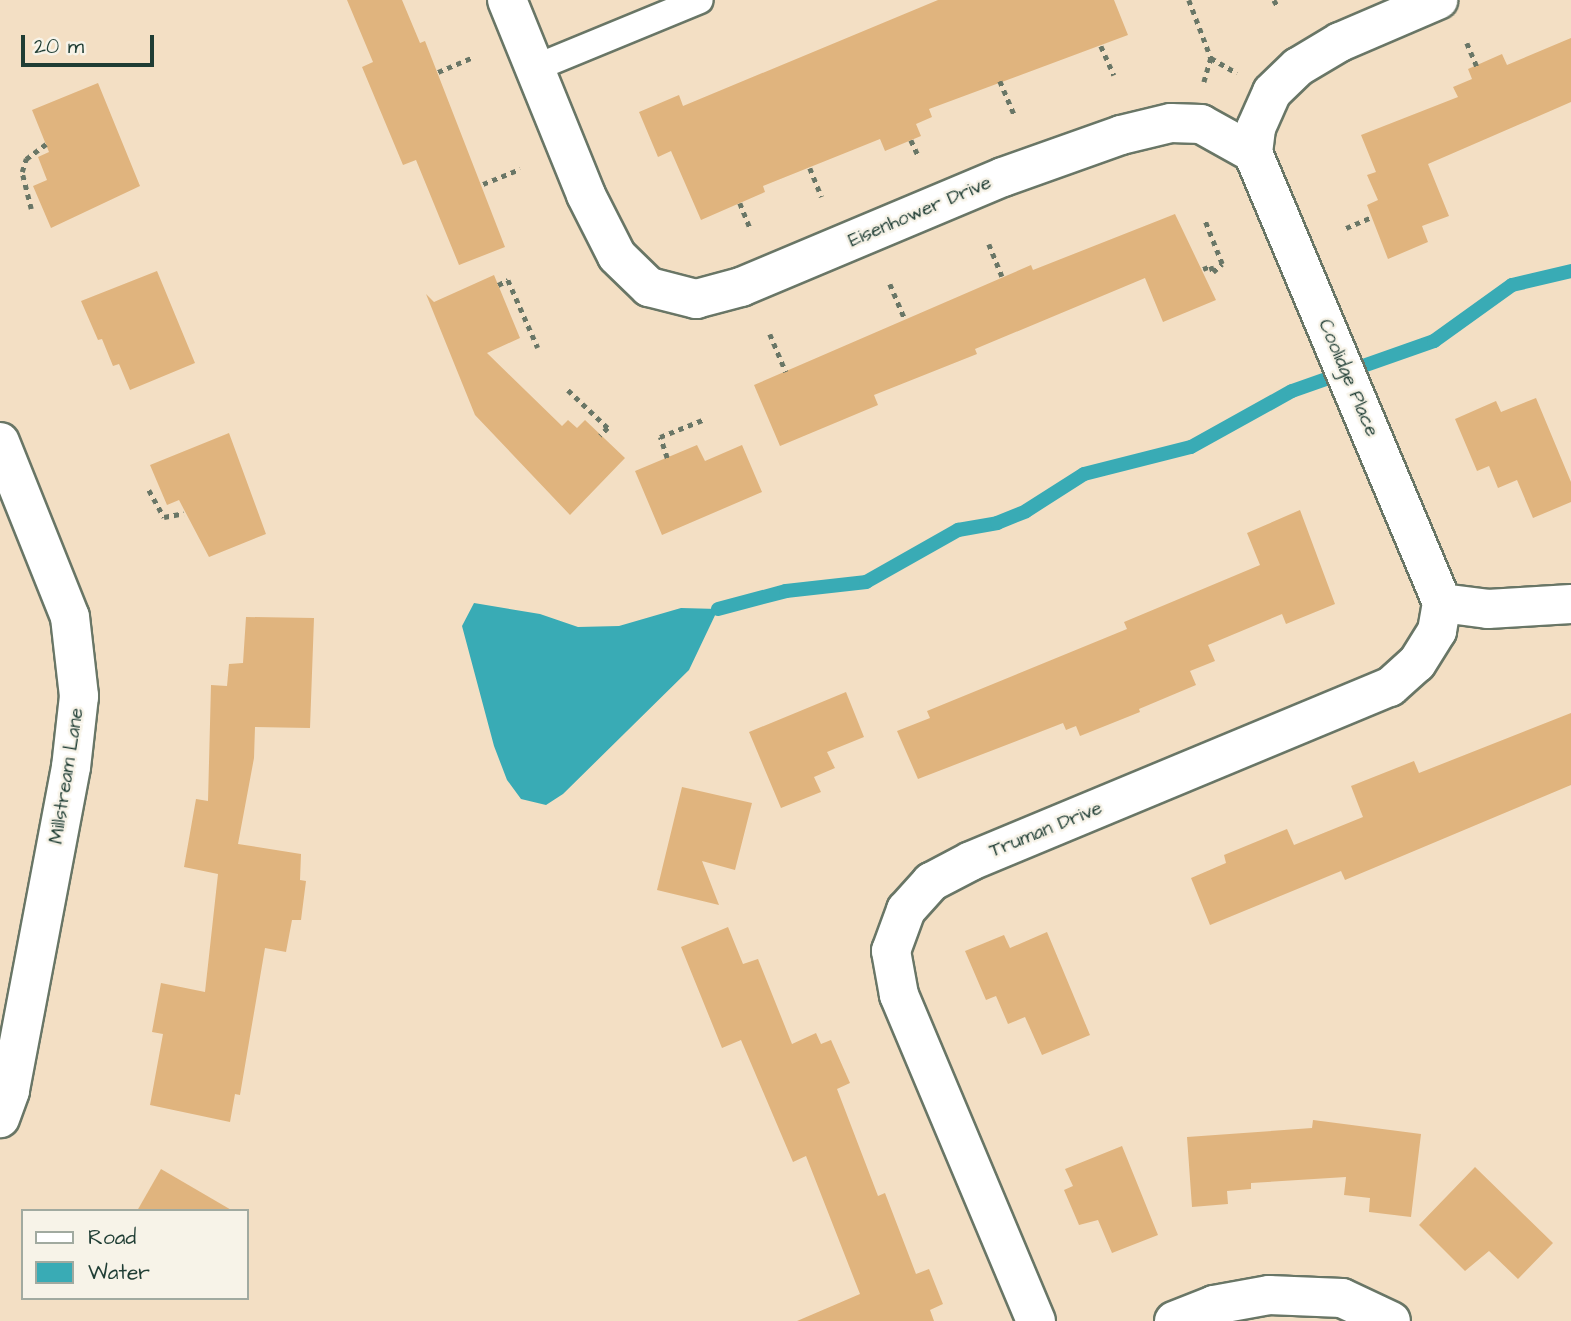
<!DOCTYPE html>
<html>
<head>
<meta charset="utf-8">
<style>
	body { margin:0 }
	#map { position:relative; width:1571px; height:1321px; overflow:hidden; background:#f3dfc4; font-family:"Architects Daughter",sans-serif }
	div>[style] { position:absolute }
	.water>* { inset:0; background:#39abb5 }
	.stream>* { height:14px; margin:-7px; padding:0 7px; transform-origin:7px; border-radius:7px; background:#39abb5 }
	.building>* { inset:0; background:#e0b47e }
	.path>* { height:4.5px; margin-top:-2.25px; transform-origin:0; background:repeating-linear-gradient(90deg,#697666 0 5px,transparent 0 10px) }
	.roads { filter:drop-shadow(2px 0 #697666) drop-shadow(-2px 0 #697666) drop-shadow(0 2px #697666) drop-shadow(0 -2px #697666) }
	.service>* { height:26px; margin:-13px; padding:0 13px; transform-origin:13px; border-radius:13px; background:#fff }
	.minor>* { height:38px; margin:-19px; padding:0 19px; transform-origin:19px; border-radius:19px; background:#fff }
	span { translate:-50% -50%; white-space:nowrap; text-align:center; line-height:1.15; -webkit-text-stroke:5px #f7f3e8; paint-order:stroke }
	.street-label { font-size:19px; color:#1f3d34 }
	.legend { position:absolute; left:21px; top:1209px; width:228px; height:91px; box-sizing:border-box; background:#f7f3e8; border:2px solid #a1aaa0; margin:0; padding:9px 12px; list-style:none; font-size:21px; color:#1f3d34 }
	.legend li { display:flex; align-items:center; gap:14px; height:35px }
	.legend b { width:35px; border:2px solid #a1aaa0 }
	.scale { position:absolute; left:21px; top:35px; width:133px; height:32px; box-sizing:border-box; border:4px solid #1f3d34; border-top:0; padding-left:9px; font-size:21px; line-height:24px; white-space:nowrap; color:#1f3d34; -webkit-text-stroke:5px #f7f3e8; paint-order:stroke }
</style>
</head>
<body>
<div id="map">
	<div class="water">
		<div style="clip-path:polygon(474px 603px,540px 614px,578px 627px,619px 626px,681px 608px,718px 609px,689px 670px,563px 794px,546px 805px,521px 799px,507px 780px,494px 746px,462px 626px)"></div>
	</div>
	<div class="stream">
		<div style="left:718px;top:609px;width:70px;rotate:-14.8deg"></div>
		<div style="left:786px;top:591px;width:81px;rotate:-6.4deg"></div>
		<div style="left:866px;top:582px;width:106px;rotate:-29.5deg"></div>
		<div style="left:958px;top:530px;width:40px;rotate:-10deg"></div>
		<div style="left:997px;top:523px;width:31px;rotate:-22deg"></div>
		<div style="left:1026px;top:511px;width:69px;rotate:-32.5deg"></div>
		<div style="left:1084px;top:474px;width:110px;rotate:-14.2deg"></div>
		<div style="left:1191px;top:447px;width:115px;rotate:-29deg"></div>
		<div style="left:1292px;top:391px;width:151px;rotate:-19.4deg"></div>
		<div style="left:1434px;top:341px;width:96px;rotate:-35.7deg"></div>
		<div style="left:1512px;top:285px;width:61px;rotate:-13.3deg"></div>
	</div>
	<div class="building">
		<div style="clip-path:polygon(347px 0,402px 0,420px 43px,425px 41px,505px 247px,459px 265px,416px 160px,403px 165px,362px 67px,373px 62px)"></div>
		<div style="clip-path:polygon(938px 0,1114px 0,1128px 35px,929px 109px,932px 117px,916px 124px,921px 136px,885px 151px,880px 139px,763px 186px,765px 192px,701px 220px,671px 151px,658px 157px,639px 112px,679px 95px,683px 106px)"></div>
		<div style="clip-path:polygon(1571px 38px,1571px 102px,1428px 164px,1449px 216px,1422px 226px,1428px 242px,1388px 259px,1367px 205px,1378px 200px,1367px 175px,1376px 172px,1361px 135px,1458px 97px,1453px 87px,1472px 79px,1468px 69px,1502px 54px,1507px 65px)"></div>
		<div style="clip-path:polygon(98px 83px,140px 186px,51px 228px,33px 186px,47px 180px,38px 157px,49px 152px,32px 110px)"></div>
		<div style="clip-path:polygon(1175px 214px,1216px 300px,1163px 322px,1145px 278px,975px 349px,977px 354px,874px 395px,878px 405px,780px 446px,754px 385px,1031px 265px,1033px 270px)"></div>
		<div style="clip-path:polygon(157px 271px,195px 363px,130px 390px,119px 364px,113px 366px,102px 339px,98px 340px,81px 301px)"></div>
		<div style="clip-path:polygon(494px 275px,520px 338px,487px 353px,562px 426px,568px 420px,577px 428px,585px 420px,625px 458px,570px 515px,475px 415px,426px 294px,434px 302px)"></div>
		<div style="clip-path:polygon(1536px 398px,1571px 482px,1571px 502px,1533px 518px,1517px 480px,1498px 488px,1489px 466px,1477px 471px,1455px 419px,1496px 401px,1501px 412px)"></div>
		<div style="clip-path:polygon(229px 433px,266px 534px,209px 557px,179px 500px,167px 505px,150px 465px)"></div>
		<div style="clip-path:polygon(697px 445px,705px 461px,742px 445px,762px 492px,662px 535px,635px 471px)"></div>
		<div style="clip-path:polygon(1300px 510px,1335px 604px,1286px 624px,1282px 614px,1208px 645px,1215px 661px,1190px 671px,1196px 685px,1139px 709px,1140px 712px,1080px 736px,1076px 726px,1066px 730px,1063px 723px,918px 779px,897px 731px,930px 718px,927px 711px,1127px 629px,1124px 622px,1260px 565px,1247px 533px)"></div>
		<div style="clip-path:polygon(246px 617px,314px 618px,310px 728px,255px 727px,254px 758px,238px 844px,301px 854px,300px 880px,306px 881px,301px 920px,292px 920px,286px 952px,265px 948px,240px 1095px,235px 1094px,230px 1122px,150px 1105px,163px 1034px,152px 1032px,161px 983px,205px 992px,218px 874px,184px 867px,196px 799px,208px 801px,211px 685px,227px 686px,229px 664px,243px 663px)"></div>
		<div style="clip-path:polygon(846px 692px,864px 737px,827px 752px,835px 768px,814px 777px,821px 792px,781px 808px,749px 732px)"></div>
		<div style="clip-path:polygon(1571px 713px,1571px 785px,1345px 880px,1341px 871px,1210px 925px,1191px 878px,1226px 863px,1224px 855px,1287px 829px,1294px 845px,1363px 817px,1351px 786px,1414px 761px,1419px 773px)"></div>
		<div style="clip-path:polygon(682px 787px,752px 803px,735px 870px,702px 861px,719px 905px,657px 890px)"></div>
		<div style="clip-path:polygon(728px 927px,743px 964px,758px 959px,792px 1044px,816px 1033px,821px 1044px,831px 1040px,850px 1083px,837px 1089px,878px 1196px,885px 1193px,916px 1274px,929px 1269px,943px 1304px,930px 1310px,934px 1321px,797px 1321px,860px 1294px,806px 1156px,793px 1162px,741px 1040px,722px 1048px,681px 947px)"></div>
		<div style="clip-path:polygon(1047px 932px,1090px 1035px,1042px 1055px,1025px 1017px,1008px 1024px,996px 996px,986px 1000px,965px 951px,1004px 935px,1010px 948px)"></div>
		<div style="clip-path:polygon(1313px 1120px,1421px 1134px,1411px 1217px,1369px 1212px,1370px 1198px,1344px 1195px,1346px 1177px,1251px 1183px,1251px 1189px,1227px 1191px,1228px 1204px,1192px 1207px,1187px 1137px,1312px 1128px)"></div>
		<div style="clip-path:polygon(1122px 1146px,1158px 1235px,1112px 1253px,1098px 1220px,1079px 1225px,1064px 1190px,1073px 1186px,1065px 1169px)"></div>
		<div style="clip-path:polygon(1475px 1167px,1553px 1243px,1518px 1279px,1489px 1251px,1465px 1271px,1419px 1225px)"></div>
		<div style="clip-path:polygon(161px 1169px,233px 1211px,137px 1211px)"></div>
	</div>
	<div class="path">
		<div style="left:1189px;top:0;width:62px;rotate:69.2deg"></div>
		<div style="left:1211px;top:58px;width:25px;rotate:106deg"></div>
		<div style="left:1274px;top:0;width:8px;rotate:60deg"></div>
		<div style="left:1467px;top:43px;width:25px;rotate:67deg"></div>
		<div style="left:1101px;top:46px;width:32px;rotate:66deg"></div>
		<div style="left:1211px;top:58px;width:30px;rotate:30deg"></div>
		<div style="left:438px;top:72px;width:39px;rotate:-23deg"></div>
		<div style="left:1000px;top:81px;width:39px;rotate:67deg"></div>
		<div style="left:911px;top:140px;width:19px;rotate:65deg"></div>
		<div style="left:810px;top:168px;width:31px;rotate:68deg"></div>
		<div style="left:483px;top:184px;width:40px;rotate:-22deg"></div>
		<div style="left:740px;top:203px;width:27px;rotate:68deg"></div>
		<div style="left:31px;top:209px;width:38px;rotate:-104deg"></div>
		<div style="left:22px;top:172px;width:14px;rotate:-73deg"></div>
		<div style="left:26px;top:159px;width:25px;rotate:-37deg"></div>
		<div style="left:1346px;top:228px;width:28px;rotate:-23deg"></div>
		<div style="left:989px;top:244px;width:35px;rotate:68deg"></div>
		<div style="left:1203px;top:269px;width:9px;rotate:-21deg"></div>
		<div style="left:1211px;top:266px;width:6px;rotate:72deg"></div>
		<div style="left:1213px;top:272px;width:12px;rotate:-42deg"></div>
		<div style="left:1222px;top:264px;width:46px;rotate:-111.6deg"></div>
		<div style="left:890px;top:284px;width:38px;rotate:67deg"></div>
		<div style="left:498px;top:285px;width:11px;rotate:-27deg"></div>
		<div style="left:508px;top:280px;width:74px;rotate:66.2deg"></div>
		<div style="left:770px;top:334px;width:41px;rotate:67.2deg"></div>
		<div style="left:568px;top:390px;width:55px;rotate:43.5deg"></div>
		<div style="left:608px;top:428px;width:11px;rotate:135deg"></div>
		<div style="left:667px;top:458px;width:22px;rotate:-108deg"></div>
		<div style="left:660px;top:437px;width:48px;rotate:-21.8deg"></div>
		<div style="left:149px;top:490px;width:31px;rotate:61deg"></div>
		<div style="left:164px;top:517px;width:20px;rotate:-11deg"></div>
	</div>
	<div class="roads">
		<div class="service">
			<div style="left:535px;top:68px;width:178px;rotate:-22.4deg"></div>
		</div>
		<div class="minor">
			<div style="left:507px;top:0;width:210px;rotate:67.9deg"></div>
			<div style="left:586px;top:195px;width:68px;rotate:63.1deg"></div>
			<div style="left:617px;top:256px;width:45px;rotate:44.1deg"></div>
			<div style="left:649px;top:287px;width:49px;rotate:14.3deg"></div>
			<div style="left:696px;top:299px;width:47px;rotate:-14.9deg"></div>
			<div style="left:741px;top:287px;width:284px;rotate:-22.8deg"></div>
			<div style="left:1003px;top:177px;width:125px;rotate:-19.6deg"></div>
			<div style="left:1121px;top:135px;width:51px;rotate:-13.5deg"></div>
			<div style="left:1171px;top:123px;width:30px;rotate:2deg"></div>
			<div style="left:1201px;top:124px;width:60px;rotate:29.1deg"></div>
			<div style="left:1253px;top:153px;width:25px;rotate:-83deg"></div>
			<div style="left:1256px;top:128px;width:39px;rotate:-66deg"></div>
			<div style="left:1272px;top:92px;width:36px;rotate:-44deg"></div>
			<div style="left:1298px;top:67px;width:49px;rotate:-30.8deg"></div>
			<div style="left:1340px;top:42px;width:107px;rotate:-23.2deg"></div>
			<div style="left:1253px;top:153px;width:488px;rotate:67.2deg"></div>
			<div style="left:0;top:442px;width:188px;rotate:68.2deg"></div>
			<div style="left:70px;top:617px;width:80px;rotate:83.5deg"></div>
			<div style="left:79px;top:696px;width:71px;rotate:96.4deg"></div>
			<div style="left:71px;top:767px;width:330px;rotate:100.7deg"></div>
			<div style="left:10px;top:1091px;width:29px;rotate:110deg"></div>
			<div style="left:1036px;top:1321px;width:354px;rotate:-112.8deg"></div>
			<div style="left:899px;top:995px;width:45px;rotate:-100.3deg"></div>
			<div style="left:891px;top:951px;width:44px;rotate:-69.9deg"></div>
			<div style="left:906px;top:910px;width:38px;rotate:-48deg"></div>
			<div style="left:931px;top:882px;width:45px;rotate:-27.7deg"></div>
			<div style="left:971px;top:861px;width:454px;rotate:-22.6deg"></div>
			<div style="left:1390px;top:687px;width:36px;rotate:-42deg"></div>
			<div style="left:1417px;top:663px;width:38px;rotate:-58deg"></div>
			<div style="left:1437px;top:631px;width:28px;rotate:-80deg"></div>
			<div style="left:1442px;top:603px;width:46px;rotate:7.4deg"></div>
			<div style="left:1488px;top:609px;width:83px;rotate:-3.4deg"></div>
			<div style="left:1174px;top:1321px;width:43px;rotate:-21.8deg"></div>
			<div style="left:1214px;top:1305px;width:56px;rotate:-10.3deg"></div>
			<div style="left:1269px;top:1295px;width:73px;rotate:2.4deg"></div>
			<div style="left:1342px;top:1298px;width:54px;rotate:25.1deg"></div>
		</div>
	</div>
	<div class="street-label">
		<span style="left:920px;top:212px;rotate:-23deg">Eisenhower Drive</span>
		<span style="left:1348px;top:378px;rotate:67deg">Coolidge Place</span>
		<span style="left:67px;top:776px;rotate:-81deg">Millstream Lane</span>
		<span style="left:1046px;top:830px;rotate:-22deg">Truman Drive</span>
	</div>
	<ul class="legend">
	<li><b style="height:9px;background:#fff"></b>Road</li>
	<li><b style="height:19px;background:#39abb5"></b>Water</li>
	</ul>
	<div class="scale">20 m</div>
</div>
</body>
</html>
